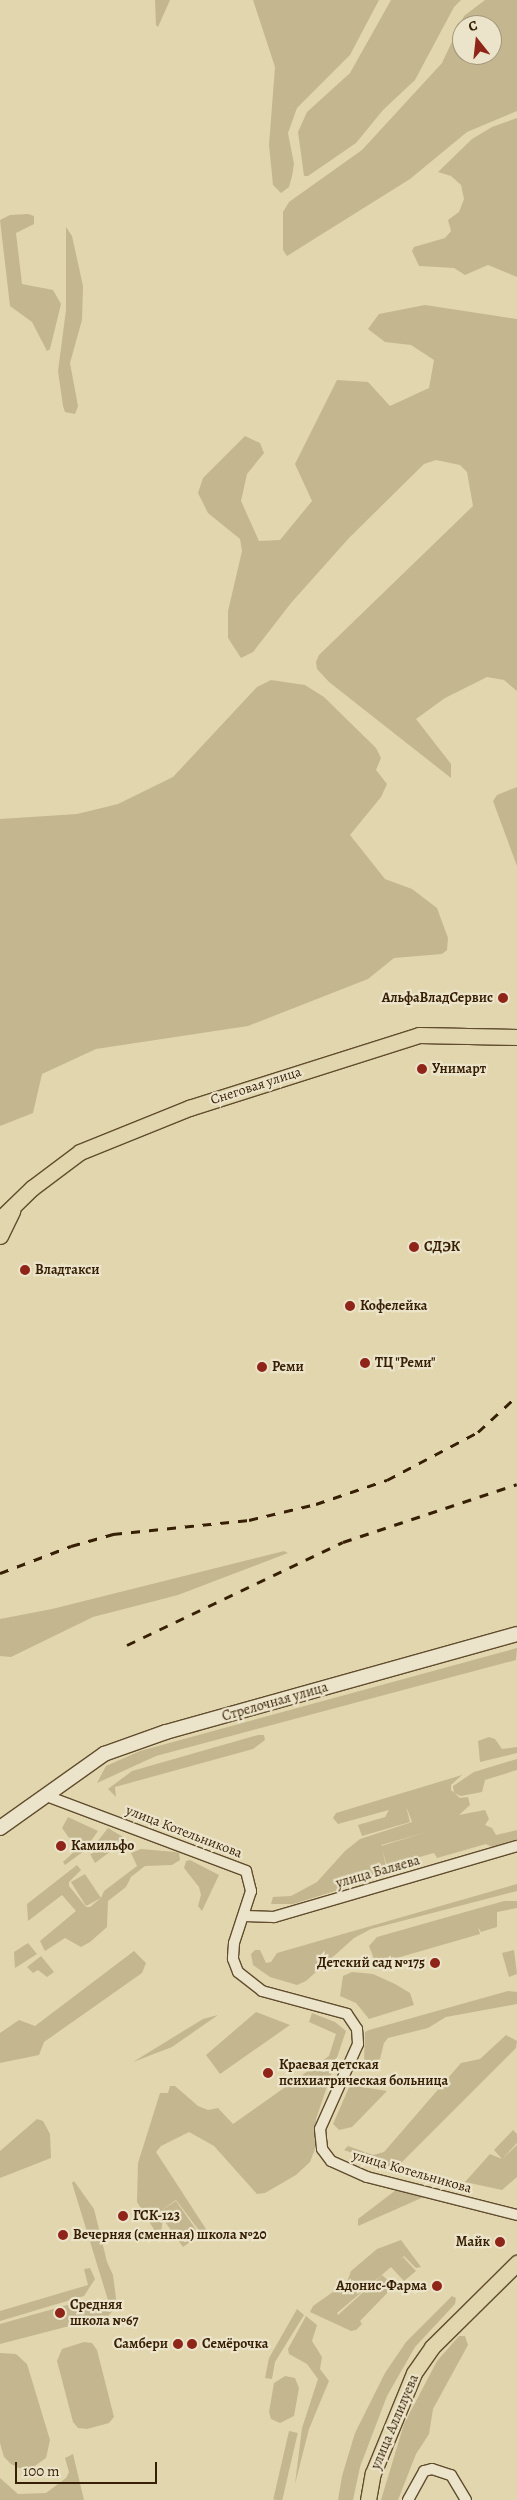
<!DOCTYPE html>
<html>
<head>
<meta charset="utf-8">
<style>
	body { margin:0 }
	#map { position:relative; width:517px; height:2500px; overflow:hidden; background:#e1d6ad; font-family:Alegreya,serif }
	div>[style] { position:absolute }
	.green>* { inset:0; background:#c4b790; transform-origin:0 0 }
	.roads { filter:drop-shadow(1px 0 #614d2e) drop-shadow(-1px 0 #614d2e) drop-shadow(0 1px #614d2e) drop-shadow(0 -1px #614d2e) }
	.street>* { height:10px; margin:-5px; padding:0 5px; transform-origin:5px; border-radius:5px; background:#ece4ca }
	.secondary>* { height:14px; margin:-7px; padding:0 7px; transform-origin:7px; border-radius:7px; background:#ece4ca }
	.primary>* { height:15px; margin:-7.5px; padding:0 7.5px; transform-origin:7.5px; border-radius:7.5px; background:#e1d6ad }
	.rail>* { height:3px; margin-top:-1.5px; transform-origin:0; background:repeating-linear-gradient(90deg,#361f04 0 9px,transparent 0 18px) }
	.dots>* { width:14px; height:14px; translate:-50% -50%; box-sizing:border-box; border:2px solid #ece4ca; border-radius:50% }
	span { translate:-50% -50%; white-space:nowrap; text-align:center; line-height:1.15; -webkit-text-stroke:4.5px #ece4ca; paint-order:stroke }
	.poi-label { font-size:14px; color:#361f04; font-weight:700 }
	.right { translate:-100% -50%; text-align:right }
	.left { translate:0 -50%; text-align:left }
	.street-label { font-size:14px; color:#361f04 }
	.north { position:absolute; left:452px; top:15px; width:50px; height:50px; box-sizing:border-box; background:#ece4ca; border:1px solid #a3957b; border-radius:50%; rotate:344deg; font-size:14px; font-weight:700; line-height:20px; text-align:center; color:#361f04 }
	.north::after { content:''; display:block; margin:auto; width:18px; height:22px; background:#8f2418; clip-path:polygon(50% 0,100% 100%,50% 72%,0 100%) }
	.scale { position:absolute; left:15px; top:2462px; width:142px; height:22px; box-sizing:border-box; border:2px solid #361f04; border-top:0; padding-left:6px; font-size:15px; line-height:18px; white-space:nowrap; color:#361f04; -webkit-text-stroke:4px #ece4ca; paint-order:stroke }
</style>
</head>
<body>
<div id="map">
	<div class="green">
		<div style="clip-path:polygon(155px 0,170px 0,158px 27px,156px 25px)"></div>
		<div style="clip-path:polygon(253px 0,379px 0,350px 55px,297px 108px,288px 133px,294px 164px,292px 176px,289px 187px,281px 193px,273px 185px,269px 145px,275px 67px)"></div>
		<div style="clip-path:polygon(391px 0,461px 0,454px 7px,415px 80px,383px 110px,356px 143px,308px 176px,304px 176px,298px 132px,307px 112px,350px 73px)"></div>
		<div style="clip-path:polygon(evenodd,485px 0,517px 0,517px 111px,467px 132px,410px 179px,287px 256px,283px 250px,283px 212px,289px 202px,362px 150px,442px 63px,464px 16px,485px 0,462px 25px,492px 25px,492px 55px,462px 55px,462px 25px)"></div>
		<div style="clip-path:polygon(517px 118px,517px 277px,488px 265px,465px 275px,454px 268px,419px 266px,412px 251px,414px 247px,445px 238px,451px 231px,448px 220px,459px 212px,464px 199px,461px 185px,451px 176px,438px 172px,472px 139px,492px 127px)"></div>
		<div style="clip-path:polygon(28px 214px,34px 216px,34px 224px,16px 233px,22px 284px,53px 290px,61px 304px,50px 349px,47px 351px,32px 322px,10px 306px,0 220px,10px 215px)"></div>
		<div style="clip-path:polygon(66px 227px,72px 236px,83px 286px,82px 320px,70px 363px,78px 406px,75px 414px,65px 412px,63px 406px,58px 371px,66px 310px)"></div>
		<div style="clip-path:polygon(425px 305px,517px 319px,517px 691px,504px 680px,487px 677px,445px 698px,416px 719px,451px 764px,451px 778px,329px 682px,317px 669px,316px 662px,319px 655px,473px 506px,467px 472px,460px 465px,436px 460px,424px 464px,349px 538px,291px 603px,253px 652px,241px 658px,228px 638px,228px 611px,242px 551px,240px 539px,208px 513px,198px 493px,203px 478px,245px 436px,260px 443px,264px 453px,247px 474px,241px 501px,259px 541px,280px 540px,312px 501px,295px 464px,337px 380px,368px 382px,390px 406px,429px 388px,434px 360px,411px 345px,385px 342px,368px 329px,379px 314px)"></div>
		<div style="clip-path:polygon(271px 680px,305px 685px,324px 697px,376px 748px,381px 758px,376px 770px,387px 784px,381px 797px,350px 835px,385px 879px,412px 889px,437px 908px,448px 938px,447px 950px,442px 954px,394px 958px,368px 979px,248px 1026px,96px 1049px,42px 1074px,33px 1113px,0 1126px,0 819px,77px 814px,118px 804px,173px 777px,257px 687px)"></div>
		<div style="clip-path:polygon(517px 787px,517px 866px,493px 801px,497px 795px)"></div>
		<div style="clip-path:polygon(284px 1551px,288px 1553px,178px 1595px,93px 1617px,11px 1657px,0 1656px,0 1619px,52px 1609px)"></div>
		<div style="clip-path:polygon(517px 1648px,516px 1660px,156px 1756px,97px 1783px,106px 1766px,140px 1751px)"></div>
		<div style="clip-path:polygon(258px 1735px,264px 1735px,265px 1740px,253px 1749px,115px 1787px,116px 1797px,108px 1789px,132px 1771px)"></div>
		<div style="clip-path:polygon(489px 1737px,495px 1739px,502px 1749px,517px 1747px,517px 1753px,480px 1762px,478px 1741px)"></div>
		<div style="clip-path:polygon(517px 1759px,517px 1770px,485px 1780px,482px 1792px,461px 1796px,454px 1793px,453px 1786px,474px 1772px)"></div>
		<div style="clip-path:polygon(462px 1775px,451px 1785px,451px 1790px,460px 1798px,468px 1797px,470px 1805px,459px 1815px,485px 1810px,489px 1819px,485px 1825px,492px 1828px,496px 1835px,517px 1830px,517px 1839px,492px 1847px,486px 1844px,437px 1858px,434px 1853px,387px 1866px,381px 1846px,427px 1832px,381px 1845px,386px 1866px,387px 1867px,399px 1864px,397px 1872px,293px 1904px,271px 1904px,273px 1897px,291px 1896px,317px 1882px,345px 1851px,360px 1839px,412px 1822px,406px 1806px,410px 1822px,362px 1836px,358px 1825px,385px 1817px,389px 1810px,338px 1824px,333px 1818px,336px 1813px)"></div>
		<div style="clip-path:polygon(68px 1817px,98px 1831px,84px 1851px,65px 1865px,63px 1862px,77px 1849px,62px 1828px)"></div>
		<div style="clip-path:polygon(108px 1828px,123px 1837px,123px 1842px,95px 1863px,89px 1852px)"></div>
		<div style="clip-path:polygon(141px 1849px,175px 1852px,179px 1853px,180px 1860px,172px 1865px,145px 1866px,131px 1877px,126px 1887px,108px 1901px,107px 1927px,90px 1942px,81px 1947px,65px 1938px,45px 1951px,40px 1941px,76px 1911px,62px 1895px,28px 1921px,27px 1904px,77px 1865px,81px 1870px,69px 1882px,69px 1886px,86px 1907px,90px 1907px,101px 1898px,86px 1906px,71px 1882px,85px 1874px,101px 1898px,104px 1891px,137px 1866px,131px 1853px)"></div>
		<div style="clip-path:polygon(190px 1860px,219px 1875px,202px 1911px,198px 1906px,201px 1895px,199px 1887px,184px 1868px,186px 1861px)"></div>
		<div style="clip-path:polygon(517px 1884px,517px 1891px,371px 1929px,354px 1938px,306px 1981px,297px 1985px,270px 1977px,253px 1965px,251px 1954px,255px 1950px,260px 1950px,266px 1963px,271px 1962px,277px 1953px)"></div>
		<div style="clip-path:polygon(504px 1901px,517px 1901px,517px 1908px,497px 1912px,497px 1927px,481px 1932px,478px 1927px,480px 1934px,376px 1964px,369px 1946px,377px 1937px)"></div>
		<div style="clip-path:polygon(28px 1943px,37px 1954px,15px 1968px,14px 1952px)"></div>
		<div style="clip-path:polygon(514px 1950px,517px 1974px,509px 1977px,502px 1953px)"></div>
		<div style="clip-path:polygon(134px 1951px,146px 1963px,142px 1973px,44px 2042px,39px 2055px,0 2063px,0 2033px,19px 2020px,35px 2026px)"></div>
		<div style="clip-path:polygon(41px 1956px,54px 1972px,47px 1977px,38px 1970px,33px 1973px,27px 1967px)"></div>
		<div style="clip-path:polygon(352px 1972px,373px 1974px,395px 1984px,410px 1993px,414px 2005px,369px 2019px,356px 2003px,340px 1996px,343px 1976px)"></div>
		<div style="clip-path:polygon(508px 1991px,517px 1992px,517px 2004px,446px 2017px,428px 2028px,388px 2038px,384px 2043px,379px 2063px,373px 2066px,364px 2062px,365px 2032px,369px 2030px)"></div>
		<div style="clip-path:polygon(256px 2012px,290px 2025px,220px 2074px,206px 2055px)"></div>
		<div style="clip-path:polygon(312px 2013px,335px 2022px,346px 2031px,316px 2119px,315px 2149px,310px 2162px,296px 2175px,265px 2193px,257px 2194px,214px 2146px,189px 2132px,161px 2146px,156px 2152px,206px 2229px,201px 2233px,176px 2200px,159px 2212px,176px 2201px,200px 2235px,183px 2247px,163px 2219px,161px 2232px,155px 2231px,137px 2202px,138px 2163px,160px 2093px,168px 2093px,170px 2086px,175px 2086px,198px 2106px,208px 2110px,218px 2108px,233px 2124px,329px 2056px,336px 2034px,309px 2022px)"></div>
		<div style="clip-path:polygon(218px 2015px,172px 2047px,133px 2062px,203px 2019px)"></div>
		<div style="clip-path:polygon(506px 2035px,517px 2041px,516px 2048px,399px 2165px,391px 2167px,344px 2150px,348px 2146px,373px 2155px,384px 2152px,461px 2063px,480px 2059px)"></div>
		<div style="clip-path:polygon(350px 2085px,387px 2091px,352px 2127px,339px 2130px,333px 2124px)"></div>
		<div style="clip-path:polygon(37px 2119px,43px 2121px,50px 2134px,51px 2158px,0 2178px,0 2151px)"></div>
		<div style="clip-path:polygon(513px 2130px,517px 2134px,517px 2143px,502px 2159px,517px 2145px,517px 2177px,502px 2190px,465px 2182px,490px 2154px,502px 2159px,494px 2150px)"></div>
		<div style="clip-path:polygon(74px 2181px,94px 2209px,107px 2262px,113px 2275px,117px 2306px,108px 2316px,0 2344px,0 2324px,85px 2300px,98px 2307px,108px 2300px,72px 2183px)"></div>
		<div style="clip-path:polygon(396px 2190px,426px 2196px,358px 2226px,358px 2219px)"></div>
		<div style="clip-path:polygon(401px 2240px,421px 2267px,416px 2268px,404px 2256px,337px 2313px,338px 2315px,382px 2275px,394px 2286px,360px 2321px,362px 2324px,356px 2330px,351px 2331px,310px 2312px,313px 2306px,347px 2282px,351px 2271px,377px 2249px)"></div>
		<div style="clip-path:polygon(403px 2257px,416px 2271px,404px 2281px,390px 2266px)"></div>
		<div style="clip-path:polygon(90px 2268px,95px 2279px,84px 2296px,0 2321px,0 2311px,88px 2285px,84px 2269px)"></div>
		<div style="clip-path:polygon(452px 2296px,456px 2298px,455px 2304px,415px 2347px,387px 2396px,360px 2467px,353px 2500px,338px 2500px,342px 2476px,355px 2433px,385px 2373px,406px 2342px)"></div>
		<div style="clip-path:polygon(297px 2309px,304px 2315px,275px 2362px,272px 2379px,265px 2378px,269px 2358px)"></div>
		<div style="clip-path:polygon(306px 2316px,317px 2325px,312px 2341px,322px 2357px,320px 2369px,329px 2381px,309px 2429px,295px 2484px,302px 2428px,318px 2379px,307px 2364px,289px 2354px,288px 2349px)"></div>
		<div style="clip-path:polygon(459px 2336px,465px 2336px,468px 2345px,433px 2409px,429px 2434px,416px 2454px,398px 2500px,381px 2500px,404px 2424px,437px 2361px)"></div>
		<div style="clip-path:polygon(84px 2342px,92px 2343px,97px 2350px,114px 2417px,109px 2423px,87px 2429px,78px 2428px,73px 2422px,57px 2361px,62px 2349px)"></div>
		<div style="clip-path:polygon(0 2353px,16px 2354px,27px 2364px,50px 2440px,46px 2458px,32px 2468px,19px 2468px,11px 2464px,4px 2457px,0 2443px)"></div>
		<div style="clip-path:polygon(285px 2376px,295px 2378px,299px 2388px,294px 2416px,280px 2423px,271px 2419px,269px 2412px,274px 2383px)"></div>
		<div style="left:289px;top:2431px;width:9px;height:70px;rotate:13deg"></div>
		<div style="clip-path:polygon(73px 2454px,84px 2500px,0 2500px,0 2478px,18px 2494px,46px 2493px,66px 2478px,69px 2472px,65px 2458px)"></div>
	</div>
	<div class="roads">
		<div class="street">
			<div style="left:44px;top:1795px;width:216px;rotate:20.6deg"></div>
			<div style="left:246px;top:1871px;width:21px;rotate:76deg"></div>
			<div style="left:251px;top:1891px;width:55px;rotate:108.1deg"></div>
			<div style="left:234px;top:1943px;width:16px;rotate:94deg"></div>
			<div style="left:233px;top:1959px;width:14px;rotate:69deg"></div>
			<div style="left:238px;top:1972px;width:31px;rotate:38deg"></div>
			<div style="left:262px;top:1991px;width:88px;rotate:15.1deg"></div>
			<div style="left:347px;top:2014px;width:18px;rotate:56deg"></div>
			<div style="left:357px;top:2029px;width:15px;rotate:86deg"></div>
			<div style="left:358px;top:2044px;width:93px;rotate:114.1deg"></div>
			<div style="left:320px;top:2129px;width:20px;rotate:84deg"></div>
			<div style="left:322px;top:2149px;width:15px;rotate:53deg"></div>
			<div style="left:331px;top:2161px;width:39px;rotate:24deg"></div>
			<div style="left:367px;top:2177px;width:155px;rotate:14.2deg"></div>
			<div style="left:245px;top:1916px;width:29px;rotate:2deg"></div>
			<div style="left:274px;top:1917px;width:253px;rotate:-16.3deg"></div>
			<div style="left:408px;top:2500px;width:33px;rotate:-61deg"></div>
			<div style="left:424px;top:2471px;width:8px;rotate:-14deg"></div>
			<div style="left:432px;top:2469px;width:20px;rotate:18deg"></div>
			<div style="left:451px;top:2475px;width:29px;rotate:59deg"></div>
		</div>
		<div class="secondary">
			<div style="left:0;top:1828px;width:128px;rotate:-35.4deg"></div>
			<div style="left:104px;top:1754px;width:66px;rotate:-19.5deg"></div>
			<div style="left:166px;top:1732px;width:364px;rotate:-15.6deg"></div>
		</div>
		<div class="primary">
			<div style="left:0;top:1219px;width:45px;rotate:-44.1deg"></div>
			<div style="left:32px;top:1188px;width:60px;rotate:-36.9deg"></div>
			<div style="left:80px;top:1152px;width:118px;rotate:-22deg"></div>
			<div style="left:189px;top:1108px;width:241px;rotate:-17.6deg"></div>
			<div style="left:419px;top:1035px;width:98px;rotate:1.2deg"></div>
			<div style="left:0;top:1236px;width:28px;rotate:-64deg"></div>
			<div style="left:368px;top:2500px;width:27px;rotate:-80deg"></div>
			<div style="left:373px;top:2473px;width:108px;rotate:-67.7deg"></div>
			<div style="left:414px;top:2373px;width:32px;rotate:-55deg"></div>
			<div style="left:432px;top:2347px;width:120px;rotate:-44.7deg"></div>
		</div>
	</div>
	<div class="rail">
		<div style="left:0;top:1573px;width:76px;rotate:-20.8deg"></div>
		<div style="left:71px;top:1546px;width:44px;rotate:-15.9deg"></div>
		<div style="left:113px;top:1534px;width:137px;rotate:-5.9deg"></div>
		<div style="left:249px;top:1520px;width:69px;rotate:-13.4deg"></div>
		<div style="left:316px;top:1504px;width:75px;rotate:-18.7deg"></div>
		<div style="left:387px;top:1480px;width:103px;rotate:-27.8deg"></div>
		<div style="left:478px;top:1432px;width:53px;rotate:-42.7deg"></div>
		<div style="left:127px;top:1645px;width:239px;rotate:-25.5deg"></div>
		<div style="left:343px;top:1542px;width:183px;rotate:-18.4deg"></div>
	</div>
	<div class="dots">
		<div style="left:503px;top:998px;background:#8f2418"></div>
		<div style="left:422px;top:1069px;background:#8f2418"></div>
		<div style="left:414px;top:1247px;background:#8f2418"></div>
		<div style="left:25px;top:1270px;background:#8f2418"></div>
		<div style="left:350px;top:1306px;background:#8f2418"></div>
		<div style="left:365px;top:1363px;background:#8f2418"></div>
		<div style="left:262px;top:1367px;background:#8f2418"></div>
		<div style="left:61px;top:1846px;background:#8f2418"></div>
		<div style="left:435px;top:1963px;background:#8f2418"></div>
		<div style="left:268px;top:2073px;background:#8f2418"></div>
		<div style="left:123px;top:2216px;background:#8f2418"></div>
		<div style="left:63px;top:2235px;background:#8f2418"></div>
		<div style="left:500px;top:2242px;background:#8f2418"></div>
		<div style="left:437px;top:2286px;background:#8f2418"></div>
		<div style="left:60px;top:2313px;background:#8f2418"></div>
		<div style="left:178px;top:2344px;background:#8f2418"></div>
		<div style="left:192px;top:2344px;background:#8f2418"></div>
	</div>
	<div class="poi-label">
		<span class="right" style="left:493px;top:998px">АльфаВладСервис</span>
		<span class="left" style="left:432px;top:1069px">Унимарт</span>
		<span class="left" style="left:424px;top:1247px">СДЭК</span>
		<span class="left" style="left:35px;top:1270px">Владтакси</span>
		<span class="left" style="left:360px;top:1306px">Кофелейка</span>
		<span class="left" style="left:375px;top:1363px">ТЦ "Реми"</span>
		<span class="left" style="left:272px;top:1367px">Реми</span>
		<span class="left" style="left:71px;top:1846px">Камильфо</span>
		<span class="right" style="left:425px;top:1963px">Детский сад №175</span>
		<span class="left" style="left:279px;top:2073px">Краевая детская<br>психиатрическая больница</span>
		<span class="left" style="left:133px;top:2216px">ГСК-123</span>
		<span class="left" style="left:73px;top:2235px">Вечерняя (сменная) школа №20</span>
		<span class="right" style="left:490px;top:2242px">Майк</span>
		<span class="right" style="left:427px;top:2286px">Адонис-Фарма</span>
		<span class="left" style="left:70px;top:2313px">Средняя<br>школа №67</span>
		<span class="right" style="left:168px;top:2344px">Самбери</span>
		<span class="left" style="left:202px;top:2344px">Семёрочка</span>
	</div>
	<div class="street-label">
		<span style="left:256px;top:1086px;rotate:-18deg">Снеговая улица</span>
		<span style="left:275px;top:1702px;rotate:-16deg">Стрелочная улица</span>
		<span style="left:184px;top:1832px;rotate:21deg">улица Котельникова</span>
		<span style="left:378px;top:1872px;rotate:-16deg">улица Баляева</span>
		<span style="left:412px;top:2172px;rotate:16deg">улица Котельникова</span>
		<span style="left:395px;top:2422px;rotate:-67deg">улица Аллилуева</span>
	</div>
	<div class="north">С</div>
	<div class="scale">100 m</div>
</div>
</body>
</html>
